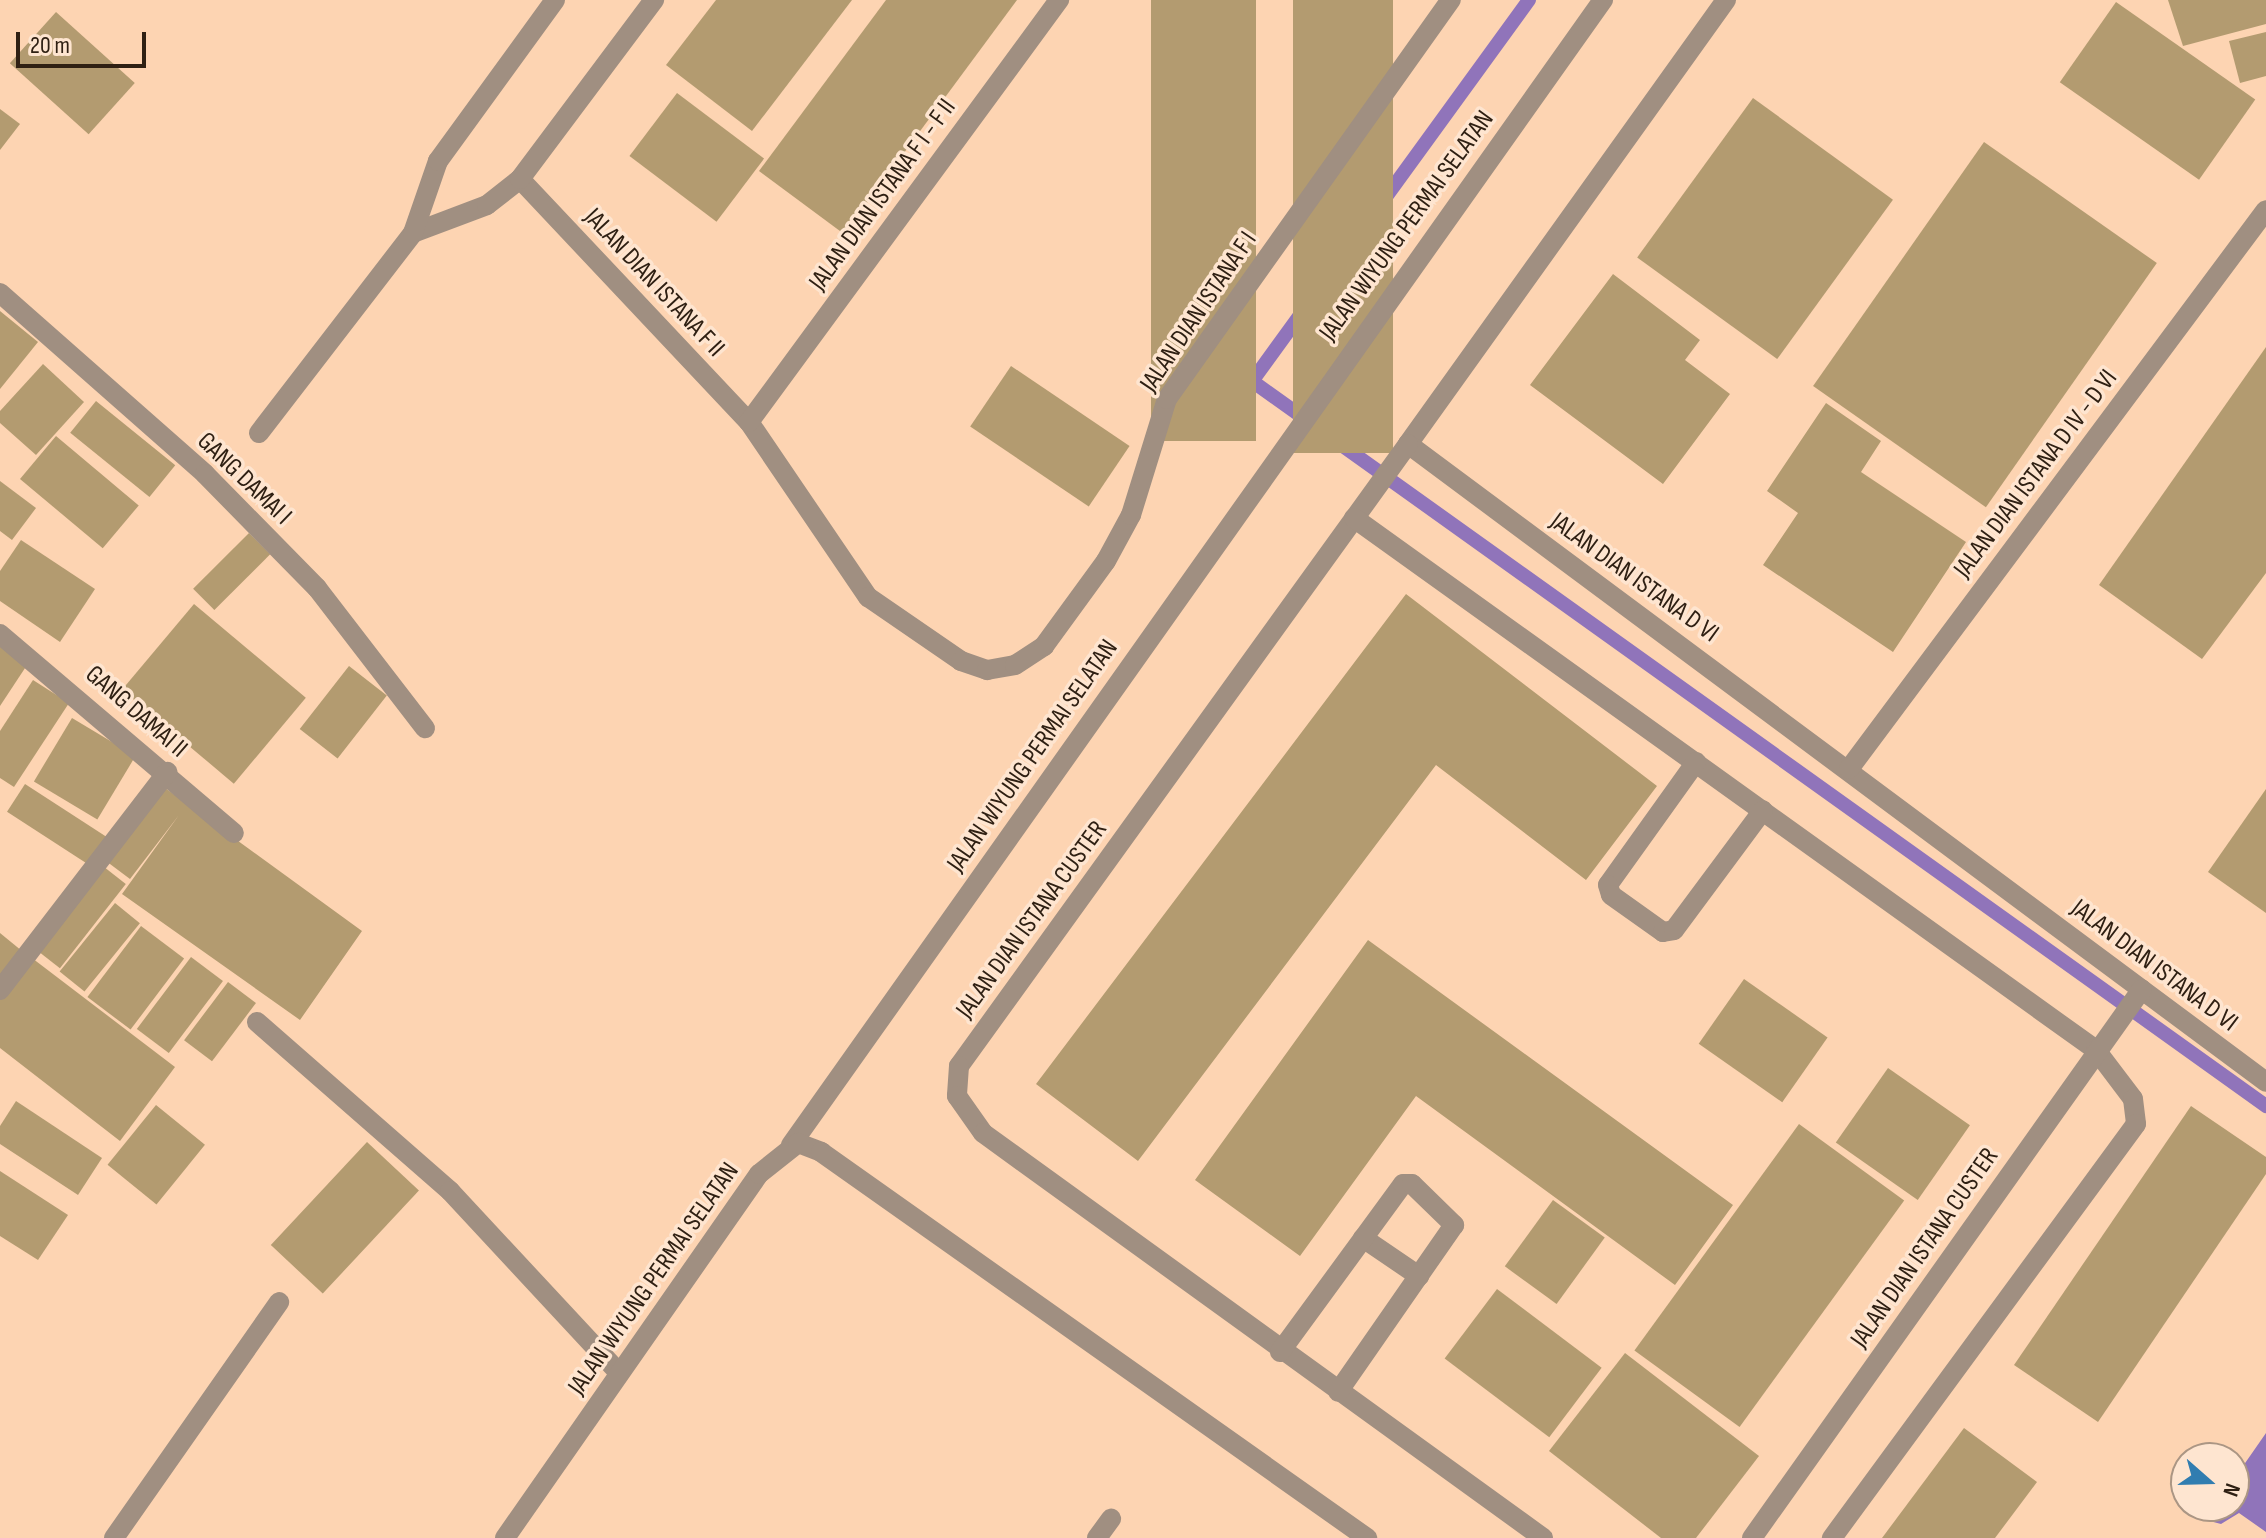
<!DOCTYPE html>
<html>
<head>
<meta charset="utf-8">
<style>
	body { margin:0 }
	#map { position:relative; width:2266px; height:1538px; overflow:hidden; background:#fdd4b2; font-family:"Sofia Sans Condensed",sans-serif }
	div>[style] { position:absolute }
	.water>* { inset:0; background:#9074ba }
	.stream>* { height:14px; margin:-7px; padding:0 7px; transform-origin:7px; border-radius:7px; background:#9074ba }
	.building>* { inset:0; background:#b39b70; transform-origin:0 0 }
	.minor>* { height:20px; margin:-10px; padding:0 10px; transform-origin:10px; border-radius:10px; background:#a08f81 }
	.tertiary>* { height:20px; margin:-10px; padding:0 10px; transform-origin:10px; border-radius:10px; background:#a08f81 }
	span { translate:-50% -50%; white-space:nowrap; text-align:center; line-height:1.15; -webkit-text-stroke:7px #fee5d0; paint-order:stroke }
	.street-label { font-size:26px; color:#2f2013 }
	.north { position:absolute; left:2170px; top:1442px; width:80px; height:80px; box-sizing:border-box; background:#fee5d0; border:2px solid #ab9684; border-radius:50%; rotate:110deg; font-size:22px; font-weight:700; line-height:32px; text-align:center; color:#2f2013 }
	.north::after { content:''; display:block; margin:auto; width:28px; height:36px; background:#317db0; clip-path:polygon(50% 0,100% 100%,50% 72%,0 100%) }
	.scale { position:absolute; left:16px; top:32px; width:130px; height:36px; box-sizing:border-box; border:4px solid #2f2013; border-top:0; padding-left:10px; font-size:24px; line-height:28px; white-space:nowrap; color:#2f2013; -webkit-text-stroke:6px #fee5d0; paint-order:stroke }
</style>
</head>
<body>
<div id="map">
	<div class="water">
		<div style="clip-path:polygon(2266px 1433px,2266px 1532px,2239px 1513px,2221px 1524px,2202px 1519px,2194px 1506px,2234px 1506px,2234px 1479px)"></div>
	</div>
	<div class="stream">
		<div style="left:1529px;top:0;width:471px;rotate:126deg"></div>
		<div style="left:1252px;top:381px;width:1247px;rotate:35.56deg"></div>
	</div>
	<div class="building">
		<div style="clip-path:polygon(716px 0,852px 0,752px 131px,666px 65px)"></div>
		<div style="clip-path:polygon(886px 0,1017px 0,844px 234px,759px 171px)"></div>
		<div style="left:1151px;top:0;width:105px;height:441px"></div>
		<div style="left:1293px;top:0;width:100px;height:453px"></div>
		<div style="clip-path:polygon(2168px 0,2266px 0,2266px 24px,2183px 46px)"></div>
		<div style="left:2116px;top:2px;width:170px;height:98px;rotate:35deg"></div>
		<div style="left:56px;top:12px;width:106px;height:69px;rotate:42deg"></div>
		<div style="clip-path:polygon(2266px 32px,2266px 76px,2240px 83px,2229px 41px)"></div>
		<div style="left:677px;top:93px;width:109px;height:79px;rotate:37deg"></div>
		<div style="left:1753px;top:98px;width:173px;height:197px;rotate:36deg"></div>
		<div style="clip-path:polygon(0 109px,20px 124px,0 150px)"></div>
		<div style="left:1984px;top:142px;width:211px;height:298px;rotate:35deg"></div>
		<div style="clip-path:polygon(1613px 274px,1700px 340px,1685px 360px,1730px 394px,1663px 484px,1530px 385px)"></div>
		<div style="clip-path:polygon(0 311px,38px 342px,0 389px)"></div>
		<div style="clip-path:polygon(2266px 347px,2266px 573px,2202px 659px,2099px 585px)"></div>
		<div style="clip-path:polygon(43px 364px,84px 402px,36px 455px,0 423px,0 411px)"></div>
		<div style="left:1011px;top:366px;width:143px;height:73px;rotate:34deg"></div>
		<div style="left:96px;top:401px;width:102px;height:41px;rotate:39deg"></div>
		<div style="clip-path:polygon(1826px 403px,1881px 441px,1861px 472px,1966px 542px,1893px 652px,1763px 565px,1798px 513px,1767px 491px)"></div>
		<div style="left:56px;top:436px;width:108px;height:56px;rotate:40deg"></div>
		<div style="clip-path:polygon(0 481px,36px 508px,12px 540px,0 531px)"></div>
		<div style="left:249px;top:533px;width:30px;height:79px;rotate:45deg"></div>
		<div style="clip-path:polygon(21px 540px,95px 589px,60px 642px,0 601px,0 571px)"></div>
		<div style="clip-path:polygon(1406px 594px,1657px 786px,1586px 880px,1436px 765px,1138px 1161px,1036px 1084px)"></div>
		<div style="left:194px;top:604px;width:146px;height:112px;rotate:40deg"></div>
		<div style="clip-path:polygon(0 639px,31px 659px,0 706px)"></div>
		<div style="left:349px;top:666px;width:48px;height:80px;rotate:38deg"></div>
		<div style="clip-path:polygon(33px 680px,69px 703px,14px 787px,0 778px,0 731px)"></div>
		<div style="left:72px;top:718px;width:74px;height:74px;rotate:31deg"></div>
		<div style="left:25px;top:784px;width:97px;height:33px;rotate:33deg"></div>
		<div style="clip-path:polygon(161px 785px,362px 931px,300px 1020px,122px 894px,179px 815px,130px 879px,106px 861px)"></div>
		<div style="clip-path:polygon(2266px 789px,2266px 913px,2208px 872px)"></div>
		<div style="left:99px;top:863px;width:34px;height:107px;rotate:38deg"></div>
		<div style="left:115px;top:903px;width:32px;height:88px;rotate:39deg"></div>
		<div style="left:141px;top:926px;width:54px;height:89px;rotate:37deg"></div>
		<div style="clip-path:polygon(0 933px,22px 951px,0 979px)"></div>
		<div style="clip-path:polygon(1368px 940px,1733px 1205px,1675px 1285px,1416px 1096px,1300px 1256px,1195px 1180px)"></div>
		<div style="clip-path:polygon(28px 955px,175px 1067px,120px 1141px,0 1048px,0 992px)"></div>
		<div style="left:191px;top:957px;width:40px;height:90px;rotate:37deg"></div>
		<div style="left:1744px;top:979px;width:102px;height:79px;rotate:35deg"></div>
		<div style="left:228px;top:982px;width:35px;height:73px;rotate:37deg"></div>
		<div style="left:1888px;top:1068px;width:100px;height:91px;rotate:35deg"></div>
		<div style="clip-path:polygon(16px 1101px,102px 1158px,78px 1195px,0 1144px,0 1126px)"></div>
		<div style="left:156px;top:1105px;width:63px;height:77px;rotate:39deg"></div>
		<div style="clip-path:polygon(2191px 1106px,2266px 1157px,2266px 1174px,2098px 1422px,2014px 1365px)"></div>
		<div style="left:1799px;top:1124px;width:130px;height:280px;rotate:36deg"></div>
		<div style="left:367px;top:1142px;width:71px;height:141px;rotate:43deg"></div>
		<div style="clip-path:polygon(0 1171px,68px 1215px,38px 1260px,0 1236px)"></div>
		<div style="left:1553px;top:1200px;width:64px;height:82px;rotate:36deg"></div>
		<div style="left:1497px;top:1289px;width:131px;height:87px;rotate:37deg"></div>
		<div style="clip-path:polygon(1625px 1353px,1759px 1456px,1696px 1538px,1661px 1538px,1549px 1451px)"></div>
		<div style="clip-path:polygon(1964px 1428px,2037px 1482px,1995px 1538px,1882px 1538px)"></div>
	</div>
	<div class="minor">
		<div style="left:1726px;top:0;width:546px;rotate:125.61deg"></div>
		<div style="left:1408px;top:444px;width:1069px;rotate:36.63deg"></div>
		<div style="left:520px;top:179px;width:334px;rotate:46.7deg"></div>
		<div style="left:749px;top:422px;width:212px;rotate:55.8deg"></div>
		<div style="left:868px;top:597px;width:113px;rotate:34.5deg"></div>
		<div style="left:961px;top:661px;width:28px;rotate:19deg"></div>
		<div style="left:987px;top:670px;width:28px;rotate:-10deg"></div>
		<div style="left:1015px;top:665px;width:35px;rotate:-33deg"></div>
		<div style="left:1044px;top:646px;width:105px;rotate:-53.9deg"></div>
		<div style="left:1106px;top:561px;width:52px;rotate:-61.5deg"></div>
		<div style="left:1131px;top:515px;width:121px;rotate:-72.8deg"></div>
		<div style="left:1167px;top:399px;width:490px;rotate:-54.6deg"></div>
		<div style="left:413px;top:233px;width:79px;rotate:-20.7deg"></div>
		<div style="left:487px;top:205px;width:42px;rotate:-38.2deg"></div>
		<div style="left:520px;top:179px;width:224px;rotate:-53.2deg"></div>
		<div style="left:0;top:293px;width:273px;rotate:41.4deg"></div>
		<div style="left:205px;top:474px;width:160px;rotate:45.5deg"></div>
		<div style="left:317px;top:588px;width:177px;rotate:52.4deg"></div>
		<div style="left:749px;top:422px;width:524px;rotate:-53.7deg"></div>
		<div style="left:259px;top:433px;width:252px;rotate:-52.4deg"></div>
		<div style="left:413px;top:233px;width:76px;rotate:-70.9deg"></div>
		<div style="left:438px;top:161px;width:199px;rotate:-54deg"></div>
		<div style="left:1408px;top:444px;width:767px;rotate:125.82deg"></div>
		<div style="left:959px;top:1066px;width:30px;rotate:94deg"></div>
		<div style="left:957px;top:1096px;width:45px;rotate:54.9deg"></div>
		<div style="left:983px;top:1133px;width:691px;rotate:35.87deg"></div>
		<div style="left:1354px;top:518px;width:913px;rotate:35.64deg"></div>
		<div style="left:2096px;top:1050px;width:61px;rotate:52.9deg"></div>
		<div style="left:2133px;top:1099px;width:25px;rotate:83deg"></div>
		<div style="left:2136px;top:1124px;width:514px;rotate:126.29deg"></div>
		<div style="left:0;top:634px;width:307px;rotate:40.4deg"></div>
		<div style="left:1696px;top:762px;width:151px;rotate:125.6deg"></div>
		<div style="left:1608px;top:885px;width:10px;rotate:73deg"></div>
		<div style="left:1611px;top:895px;width:64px;rotate:35.4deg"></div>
		<div style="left:1663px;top:932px;width:11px;rotate:-10deg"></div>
		<div style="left:1674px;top:930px;width:149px;rotate:-53.4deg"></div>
		<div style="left:1849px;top:769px;width:697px;rotate:-53.28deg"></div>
		<div style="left:0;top:990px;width:275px;rotate:-52.5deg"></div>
		<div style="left:257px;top:1022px;width:257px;rotate:41.2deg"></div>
		<div style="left:450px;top:1191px;width:248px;rotate:47.1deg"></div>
		<div style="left:791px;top:1145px;width:1404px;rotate:-54.66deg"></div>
		<div style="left:1363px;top:1238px;width:68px;rotate:34.2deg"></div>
		<div style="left:1280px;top:1352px;width:208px;rotate:-53.8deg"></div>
		<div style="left:1403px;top:1184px;width:9px"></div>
		<div style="left:1412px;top:1184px;width:59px;rotate:44.3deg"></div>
		<div style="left:1454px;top:1225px;width:203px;rotate:124.8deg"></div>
		<div style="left:114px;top:1538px;width:288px;rotate:-55deg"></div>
		<div style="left:1097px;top:1538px;width:24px;rotate:-54deg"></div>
		<div style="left:1752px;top:1538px;width:673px;rotate:-54.61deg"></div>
	</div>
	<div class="tertiary">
		<div style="left:505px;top:1538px;width:444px;rotate:-55.1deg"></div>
		<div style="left:759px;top:1174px;width:50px;rotate:-38.5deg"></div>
		<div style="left:798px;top:1143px;width:25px;rotate:21deg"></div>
		<div style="left:821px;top:1152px;width:669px;rotate:35.26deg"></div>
	</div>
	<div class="street-label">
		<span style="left:883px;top:195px;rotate:-54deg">JALAN DIAN ISTANA F I - F II</span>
		<span style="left:1407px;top:226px;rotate:-54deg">JALAN WIYUNG PERMAI SELATAN</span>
		<span style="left:654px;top:283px;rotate:47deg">JALAN DIAN ISTANA F II</span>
		<span style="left:1199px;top:312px;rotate:-56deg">JALAN DIAN ISTANA F I</span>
		<span style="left:2036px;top:474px;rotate:-53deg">JALAN DIAN ISTANA D IV - D VI</span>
		<span style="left:244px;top:479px;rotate:44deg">GANG DAMAI I</span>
		<span style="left:1634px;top:578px;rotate:36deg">JALAN DIAN ISTANA D VI</span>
		<span style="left:136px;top:712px;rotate:41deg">GANG DAMAI II</span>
		<span style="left:1033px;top:756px;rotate:-55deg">JALAN WIYUNG PERMAI SELATAN</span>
		<span style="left:1032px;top:920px;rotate:-54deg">JALAN DIAN ISTANA CUSTER</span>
		<span style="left:2154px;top:966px;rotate:37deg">JALAN DIAN ISTANA D VI</span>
		<span style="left:1925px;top:1248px;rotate:-55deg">JALAN DIAN ISTANA CUSTER</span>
		<span style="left:654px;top:1279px;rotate:-55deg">JALAN WIYUNG PERMAI SELATAN</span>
	</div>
	<div class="north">N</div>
	<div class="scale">20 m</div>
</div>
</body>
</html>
